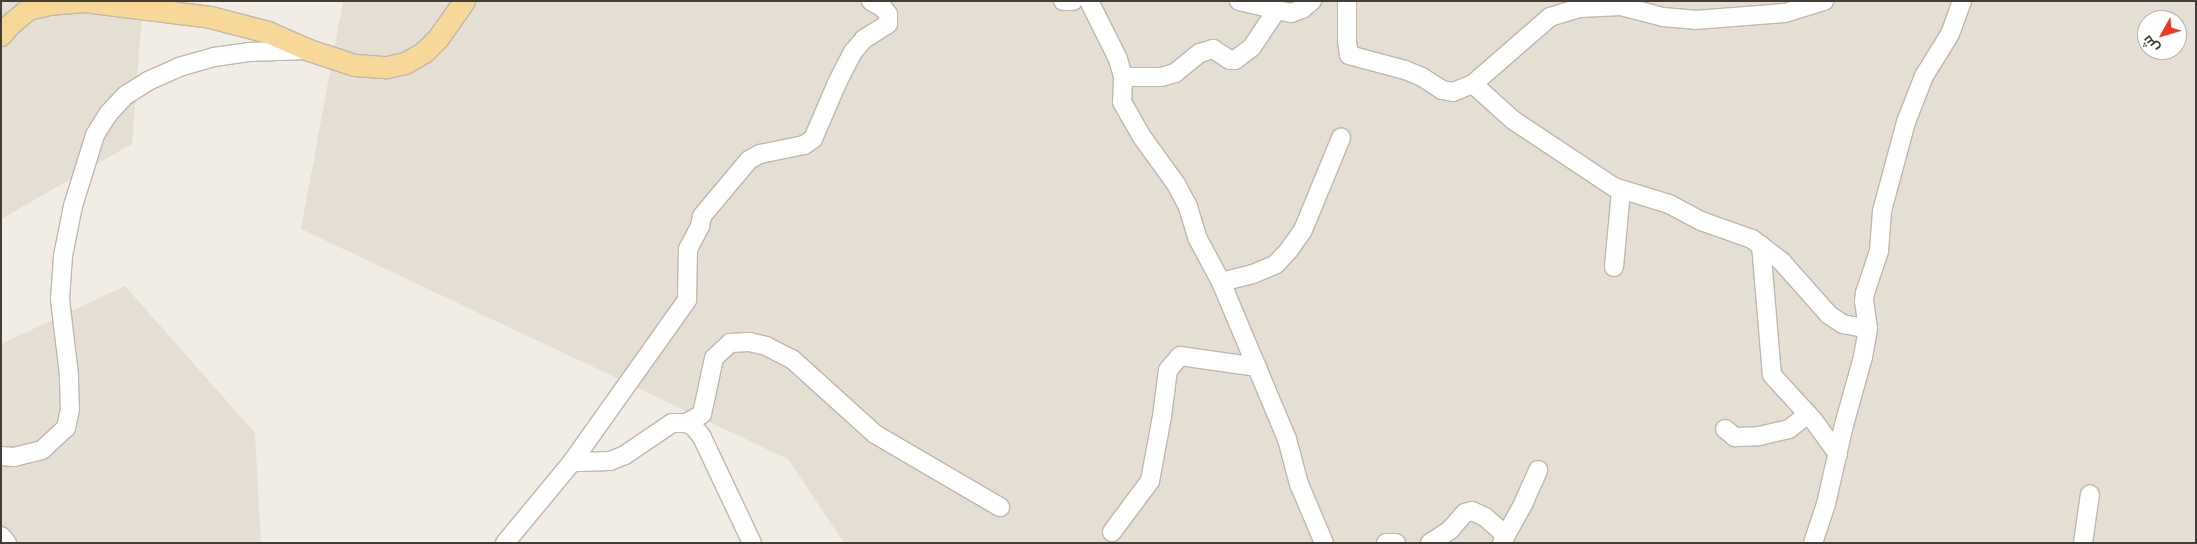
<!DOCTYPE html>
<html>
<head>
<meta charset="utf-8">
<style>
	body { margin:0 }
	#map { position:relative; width:2197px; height:544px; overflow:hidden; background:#f1ede5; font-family:"Varela Round",Cairo,sans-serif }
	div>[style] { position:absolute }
	.residential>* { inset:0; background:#e5dfd3 }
	.roads { filter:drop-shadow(1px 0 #bfb7ab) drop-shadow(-1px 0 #bfb7ab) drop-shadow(0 1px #bfb7ab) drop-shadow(0 -1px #bfb7ab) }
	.minor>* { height:18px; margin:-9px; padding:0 9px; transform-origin:9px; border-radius:9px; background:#fff }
	.major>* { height:21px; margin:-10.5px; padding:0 10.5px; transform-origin:10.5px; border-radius:10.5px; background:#f7d898 }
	span { translate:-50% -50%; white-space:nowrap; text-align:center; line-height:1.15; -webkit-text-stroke:4px #fff; paint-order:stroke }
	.frame { position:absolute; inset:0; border:2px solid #433d35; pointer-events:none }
	.north { position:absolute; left:2137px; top:10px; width:50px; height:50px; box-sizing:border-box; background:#fff; border:1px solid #b4b1ae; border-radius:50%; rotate:231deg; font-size:14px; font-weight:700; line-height:20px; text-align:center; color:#433d35 }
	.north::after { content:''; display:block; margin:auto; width:18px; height:22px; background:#eb3922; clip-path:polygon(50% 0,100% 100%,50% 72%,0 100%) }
</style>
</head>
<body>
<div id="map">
	<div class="residential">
		<div style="clip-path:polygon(1px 1px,143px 1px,132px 144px,1px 219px)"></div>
		<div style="clip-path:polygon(evenodd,343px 1px,2196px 1px,2196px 543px,844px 543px,788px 459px,301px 229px,343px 1px,2147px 20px,2177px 20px,2177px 50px,2147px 50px,2147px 20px)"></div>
		<div style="clip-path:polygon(125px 286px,255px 433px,261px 543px,1px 543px,1px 344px)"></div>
	</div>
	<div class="roads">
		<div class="minor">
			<div style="left:1063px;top:1px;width:10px"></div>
			<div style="left:1089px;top:1px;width:65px;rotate:63.4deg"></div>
			<div style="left:1118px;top:59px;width:19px;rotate:74deg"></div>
			<div style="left:1123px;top:77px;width:25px;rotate:92deg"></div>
			<div style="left:1122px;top:102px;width:40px;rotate:60.3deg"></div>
			<div style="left:1142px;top:137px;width:58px;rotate:54.1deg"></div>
			<div style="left:1176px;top:184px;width:26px;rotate:62deg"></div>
			<div style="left:1188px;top:207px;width:34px;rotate:73deg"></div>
			<div style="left:1198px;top:239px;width:49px;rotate:61.9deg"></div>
			<div style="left:1221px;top:282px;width:170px;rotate:67.2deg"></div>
			<div style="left:1287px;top:439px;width:47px;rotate:75.1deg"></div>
			<div style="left:1299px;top:484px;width:64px;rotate:67deg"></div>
			<div style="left:1239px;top:1px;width:53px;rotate:13deg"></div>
			<div style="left:1291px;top:13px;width:12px;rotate:-20deg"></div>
			<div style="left:1302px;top:9px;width:13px;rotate:-39deg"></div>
			<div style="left:1347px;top:1px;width:40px;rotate:90deg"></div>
			<div style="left:1347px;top:41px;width:14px;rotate:82deg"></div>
			<div style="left:1349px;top:55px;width:58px;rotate:15deg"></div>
			<div style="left:1405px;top:70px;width:18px;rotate:22deg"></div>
			<div style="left:1422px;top:77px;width:24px;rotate:33deg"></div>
			<div style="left:1442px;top:90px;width:11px;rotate:10deg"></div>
			<div style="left:1453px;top:92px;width:22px;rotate:-22deg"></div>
			<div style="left:1473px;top:84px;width:102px;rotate:-41deg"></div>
			<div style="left:1550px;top:17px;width:31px;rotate:-17deg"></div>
			<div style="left:1580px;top:8px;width:41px;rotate:-2.8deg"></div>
			<div style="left:1621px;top:6px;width:43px;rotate:14.7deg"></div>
			<div style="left:1663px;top:17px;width:32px;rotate:5deg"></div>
			<div style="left:1695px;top:20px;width:90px;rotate:-4.4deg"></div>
			<div style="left:1785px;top:13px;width:41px;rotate:-17.1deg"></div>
			<div style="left:1123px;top:77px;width:38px"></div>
			<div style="left:1161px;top:77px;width:15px;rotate:-16deg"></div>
			<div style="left:1175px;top:73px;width:32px;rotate:-39deg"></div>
			<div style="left:1200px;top:53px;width:14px;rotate:-17deg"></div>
			<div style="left:1213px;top:49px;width:20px;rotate:33deg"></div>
			<div style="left:1230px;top:60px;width:5px"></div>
			<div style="left:1235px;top:60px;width:21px;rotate:-37deg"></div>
			<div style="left:1252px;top:47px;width:43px;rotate:-56.3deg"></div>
			<div style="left:1473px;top:84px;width:54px;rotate:42deg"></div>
			<div style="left:1513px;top:120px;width:121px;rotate:33.6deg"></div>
			<div style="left:1614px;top:187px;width:58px;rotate:17.2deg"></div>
			<div style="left:1669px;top:204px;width:36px;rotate:28deg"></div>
			<div style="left:1701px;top:221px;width:54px;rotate:19.4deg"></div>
			<div style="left:1752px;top:239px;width:38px;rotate:37deg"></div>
			<div style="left:1782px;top:262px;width:71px;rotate:48.4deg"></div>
			<div style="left:1829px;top:315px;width:17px;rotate:33deg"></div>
			<div style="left:1843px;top:324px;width:25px;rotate:11deg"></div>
			<div style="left:1761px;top:245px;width:130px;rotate:85.2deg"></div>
			<div style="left:1772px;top:375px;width:62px;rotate:47.6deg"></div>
			<div style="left:1814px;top:421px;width:41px;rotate:54deg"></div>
			<div style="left:1614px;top:267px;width:77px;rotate:-84.8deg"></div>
			<div style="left:1221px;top:282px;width:33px;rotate:-14deg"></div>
			<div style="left:1253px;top:274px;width:25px;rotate:-23deg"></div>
			<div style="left:1276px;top:264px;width:19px;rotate:-47deg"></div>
			<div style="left:1289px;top:250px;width:24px;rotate:-55deg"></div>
			<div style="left:1303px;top:230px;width:100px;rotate:-67.6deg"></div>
			<div style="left:686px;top:423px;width:18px;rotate:-29deg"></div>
			<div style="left:702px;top:414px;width:57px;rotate:-77.9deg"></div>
			<div style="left:714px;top:358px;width:22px;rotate:-43deg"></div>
			<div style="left:730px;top:343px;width:19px;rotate:-3deg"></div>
			<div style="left:749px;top:342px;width:17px;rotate:13deg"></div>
			<div style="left:766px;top:346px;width:29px;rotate:27deg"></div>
			<div style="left:792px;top:359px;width:112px;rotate:42.1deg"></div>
			<div style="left:875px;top:434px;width:145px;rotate:30.3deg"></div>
			<div style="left:1725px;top:429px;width:13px;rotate:39deg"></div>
			<div style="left:1735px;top:437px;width:24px;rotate:-2deg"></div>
			<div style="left:1759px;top:436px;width:31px;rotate:-13deg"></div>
			<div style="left:1789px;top:429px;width:24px;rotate:-38deg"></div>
			<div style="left:1px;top:456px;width:13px;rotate:4deg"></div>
			<div style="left:14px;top:457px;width:29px;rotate:-14deg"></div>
			<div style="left:42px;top:450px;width:33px;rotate:-43deg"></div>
			<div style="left:66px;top:428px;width:19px;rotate:-78deg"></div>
			<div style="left:70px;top:409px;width:34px;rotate:-92deg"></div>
			<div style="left:69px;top:375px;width:77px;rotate:-96.8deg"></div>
			<div style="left:60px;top:299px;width:43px;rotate:-86deg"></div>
			<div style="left:63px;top:256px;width:51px;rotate:-78.7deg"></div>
			<div style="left:73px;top:206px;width:74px;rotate:-72.8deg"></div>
			<div style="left:95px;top:135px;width:25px;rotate:-58deg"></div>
			<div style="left:108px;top:114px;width:26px;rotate:-47deg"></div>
			<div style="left:126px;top:95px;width:26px;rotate:-32deg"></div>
			<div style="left:148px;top:81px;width:34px;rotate:-24deg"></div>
			<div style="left:179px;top:67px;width:36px;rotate:-16deg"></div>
			<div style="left:214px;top:57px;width:35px;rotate:-8deg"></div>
			<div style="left:249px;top:52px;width:59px;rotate:-1.9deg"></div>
			<div style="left:1112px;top:532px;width:64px;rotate:-53.3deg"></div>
			<div style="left:1150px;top:481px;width:66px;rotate:-79.5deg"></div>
			<div style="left:1162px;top:416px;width:46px;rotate:-82.6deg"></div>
			<div style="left:1168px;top:370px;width:18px;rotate:-49deg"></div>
			<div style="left:1180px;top:356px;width:78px;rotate:8.1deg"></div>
			<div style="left:1506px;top:535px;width:38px;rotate:-61deg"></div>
			<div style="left:1524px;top:502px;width:35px;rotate:-66deg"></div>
			<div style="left:1px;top:536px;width:9px;rotate:49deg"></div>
			<div style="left:505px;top:543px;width:105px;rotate:-50.4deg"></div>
			<div style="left:752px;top:543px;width:117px;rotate:-115.3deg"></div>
			<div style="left:702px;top:437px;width:14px;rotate:-129deg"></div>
			<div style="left:693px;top:426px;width:8px;rotate:-157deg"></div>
			<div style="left:686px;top:423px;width:14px;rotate:180deg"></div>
			<div style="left:672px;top:423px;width:57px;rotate:145.8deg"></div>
			<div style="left:625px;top:455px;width:16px;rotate:158deg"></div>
			<div style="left:610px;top:461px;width:38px;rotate:178deg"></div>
			<div style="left:572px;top:462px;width:199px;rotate:-54.6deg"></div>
			<div style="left:687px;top:300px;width:51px;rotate:-88.9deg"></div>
			<div style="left:688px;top:249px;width:26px;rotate:-62deg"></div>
			<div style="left:700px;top:226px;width:10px;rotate:-79deg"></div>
			<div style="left:702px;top:216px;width:73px;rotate:-50deg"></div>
			<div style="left:749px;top:160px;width:13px;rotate:-29deg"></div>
			<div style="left:760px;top:154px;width:45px;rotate:-11.6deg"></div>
			<div style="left:804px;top:145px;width:11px;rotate:-34deg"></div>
			<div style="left:813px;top:139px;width:61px;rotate:-66.8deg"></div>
			<div style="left:837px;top:83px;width:35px;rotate:-63deg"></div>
			<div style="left:853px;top:52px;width:17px;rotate:-50deg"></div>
			<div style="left:864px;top:39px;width:28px;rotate:-32deg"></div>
			<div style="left:888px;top:24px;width:10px;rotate:-90deg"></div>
			<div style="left:888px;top:14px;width:8px;rotate:-130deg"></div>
			<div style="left:883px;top:8px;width:14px;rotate:-150deg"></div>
			<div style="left:1386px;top:543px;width:10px"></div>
			<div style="left:1430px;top:543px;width:24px;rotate:-33deg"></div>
			<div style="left:1450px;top:530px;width:23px;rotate:-49deg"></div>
			<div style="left:1465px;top:513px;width:7px;rotate:-16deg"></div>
			<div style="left:1472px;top:511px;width:14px;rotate:25deg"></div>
			<div style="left:1485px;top:517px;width:28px;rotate:41deg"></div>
			<div style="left:1506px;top:535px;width:9px;rotate:117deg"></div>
			<div style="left:1813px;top:543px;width:41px;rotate:-71.6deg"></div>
			<div style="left:1826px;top:504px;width:81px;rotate:-77.2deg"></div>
			<div style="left:1844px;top:425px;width:71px;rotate:-74.4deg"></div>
			<div style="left:1863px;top:357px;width:28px;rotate:-80deg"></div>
			<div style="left:1868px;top:329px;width:28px;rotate:-98deg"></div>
			<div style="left:1864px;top:301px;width:8px;rotate:-83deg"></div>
			<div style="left:1865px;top:293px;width:44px;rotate:-71.6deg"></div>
			<div style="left:1879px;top:251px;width:40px;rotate:-85.7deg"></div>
			<div style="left:1882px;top:211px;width:92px;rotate:-74.9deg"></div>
			<div style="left:1906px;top:122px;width:49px;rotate:-68.6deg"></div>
			<div style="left:1924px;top:76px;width:49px;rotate:-58.2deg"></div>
			<div style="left:1950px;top:34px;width:35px;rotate:-70deg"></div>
			<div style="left:2083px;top:543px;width:49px;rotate:-81.9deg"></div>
		</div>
		<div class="major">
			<div style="left:1px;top:35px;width:13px;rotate:-51deg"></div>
			<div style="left:9px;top:25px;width:25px;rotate:-40deg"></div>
			<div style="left:28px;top:9px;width:22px;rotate:-13deg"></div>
			<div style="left:49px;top:4px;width:35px;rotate:-5deg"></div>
			<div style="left:84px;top:1px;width:127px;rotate:7.2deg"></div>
			<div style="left:210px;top:17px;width:60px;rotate:14.5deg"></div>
			<div style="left:268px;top:32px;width:45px;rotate:23.7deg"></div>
			<div style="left:309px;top:50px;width:48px;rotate:18.1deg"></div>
			<div style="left:355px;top:65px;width:32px;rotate:4deg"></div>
			<div style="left:387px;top:67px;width:18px;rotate:-13deg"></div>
			<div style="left:405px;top:63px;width:22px;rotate:-30deg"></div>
			<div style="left:424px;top:52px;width:20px;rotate:-45deg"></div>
			<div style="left:438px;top:38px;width:45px;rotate:-54.9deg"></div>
		</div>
	</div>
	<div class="frame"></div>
	<div class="north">ش</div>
</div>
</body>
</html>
